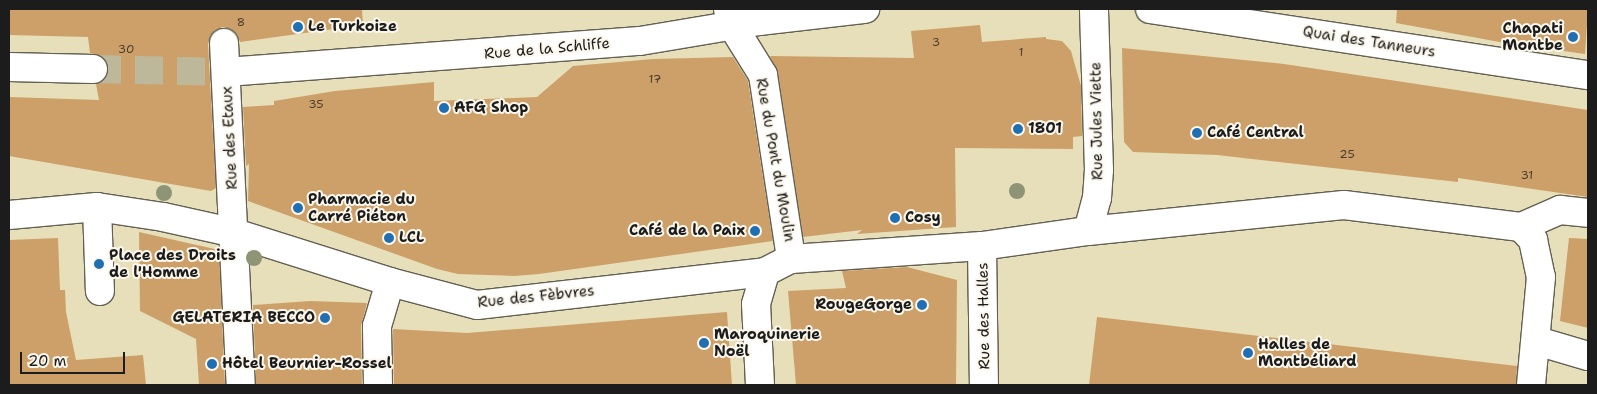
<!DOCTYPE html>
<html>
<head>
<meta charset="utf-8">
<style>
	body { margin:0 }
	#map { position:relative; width:1597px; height:394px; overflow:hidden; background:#e7dfb9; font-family:"Shantell Sans",sans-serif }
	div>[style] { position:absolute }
	.building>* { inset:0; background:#cca068 }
	.street-tunnel>* { height:28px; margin-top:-14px; transform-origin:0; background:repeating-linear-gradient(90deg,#beb89a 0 28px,transparent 0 42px) }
	.roads { filter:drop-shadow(1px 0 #636053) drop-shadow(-1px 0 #636053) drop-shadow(0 1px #636053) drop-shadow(0 -1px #636053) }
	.street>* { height:28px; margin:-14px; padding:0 14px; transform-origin:14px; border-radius:14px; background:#fff }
	.trees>* { width:16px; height:16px; margin:-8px; border-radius:50%; background:#8d9576 }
	.dots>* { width:14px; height:14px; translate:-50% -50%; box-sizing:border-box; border:2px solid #fbf7ec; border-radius:50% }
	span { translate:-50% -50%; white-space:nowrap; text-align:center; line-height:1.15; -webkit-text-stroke:4px #fbf7ec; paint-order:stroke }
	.number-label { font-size:12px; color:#483d2f }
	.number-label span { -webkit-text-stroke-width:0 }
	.poi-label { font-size:15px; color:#1c1c1c; font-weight:700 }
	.left { translate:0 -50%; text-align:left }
	.right { translate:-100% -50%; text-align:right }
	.street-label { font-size:15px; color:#1c1c1c }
	.frame { position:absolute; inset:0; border:10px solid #1c1c1c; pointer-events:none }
	.scale { position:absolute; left:20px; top:352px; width:105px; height:22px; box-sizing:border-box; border:2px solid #1c1c1c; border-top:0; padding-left:6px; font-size:15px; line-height:18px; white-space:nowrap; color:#1c1c1c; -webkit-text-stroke:4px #fbf7ec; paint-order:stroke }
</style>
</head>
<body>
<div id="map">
	<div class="building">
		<div style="clip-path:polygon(9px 9px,362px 9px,363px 25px,240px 42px,237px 34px,231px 29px,223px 27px,215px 30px,210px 36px,208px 44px,216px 188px,211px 191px,9px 156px,9px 97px,99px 100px,96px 84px,106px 78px,109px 69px,106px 61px,102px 56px,90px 53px,88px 37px,9px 35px)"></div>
		<div style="clip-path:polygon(1397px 9px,1588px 9px,1585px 54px,1505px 43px,1396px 23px)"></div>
		<div style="clip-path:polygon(980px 25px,982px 42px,1046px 37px,1046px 39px,1062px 41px,1071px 51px,1081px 86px,1082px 136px,1073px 137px,1073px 149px,955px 148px,956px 227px,857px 234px,862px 230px,803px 237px,778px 73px,770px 56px,914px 58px,911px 31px)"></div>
		<div style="clip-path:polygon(1122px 48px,1284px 64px,1588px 110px,1588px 197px,1458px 178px,1458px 182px,1217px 155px,1133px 152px,1124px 142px)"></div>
		<div style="clip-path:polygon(733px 57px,748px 81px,773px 241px,539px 274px,514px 276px,458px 274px,437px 269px,248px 201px,249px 164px,246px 166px,243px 107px,274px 105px,274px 101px,335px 91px,434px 82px,434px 101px,537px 97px,573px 66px,653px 59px)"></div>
		<div style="clip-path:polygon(139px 232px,219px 250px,225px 385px,199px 385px,196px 339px,140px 311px)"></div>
		<div style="clip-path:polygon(58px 238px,60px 290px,65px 290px,66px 312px,76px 360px,143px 355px,146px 385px,9px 385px,9px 240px)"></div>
		<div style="clip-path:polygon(1569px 238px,1588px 239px,1588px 328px,1560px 321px)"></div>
		<div style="clip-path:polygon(907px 267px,957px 280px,956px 385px,796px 385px,788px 291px,846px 288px,842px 271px)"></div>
		<div style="clip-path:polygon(310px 301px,367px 303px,361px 326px,362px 385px,256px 385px,253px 305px)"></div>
		<div style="clip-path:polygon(727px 312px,732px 385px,394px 385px,393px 329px,467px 333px)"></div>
		<div style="clip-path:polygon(1097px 317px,1517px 366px,1516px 385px,1089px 385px)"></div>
	</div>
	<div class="street-tunnel">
		<div style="left:93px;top:69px;width:133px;rotate:1.3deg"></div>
	</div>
	<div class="roads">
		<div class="street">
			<div style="left:728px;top:9px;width:16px;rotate:76deg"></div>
			<div style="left:732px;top:25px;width:59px;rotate:58.2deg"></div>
			<div style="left:763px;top:75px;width:186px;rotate:81.3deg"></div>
			<div style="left:1150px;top:9px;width:443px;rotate:8.6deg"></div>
			<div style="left:224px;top:43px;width:342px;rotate:87.2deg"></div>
			<div style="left:9px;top:67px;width:84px;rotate:1.4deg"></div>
			<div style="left:226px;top:72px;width:415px;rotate:-4.3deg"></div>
			<div style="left:640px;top:41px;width:121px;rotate:-9.5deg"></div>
			<div style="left:759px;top:21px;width:107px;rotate:-6.5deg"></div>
			<div style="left:97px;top:207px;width:84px;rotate:88deg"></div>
			<div style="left:9px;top:215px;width:88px;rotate:-5.2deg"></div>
			<div style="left:97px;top:207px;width:67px;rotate:8.6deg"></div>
			<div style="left:163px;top:217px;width:74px;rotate:12.5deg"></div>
			<div style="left:235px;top:233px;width:163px;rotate:17.5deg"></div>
			<div style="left:390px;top:282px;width:90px;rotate:14.8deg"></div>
			<div style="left:477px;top:305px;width:290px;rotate:-6.5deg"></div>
			<div style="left:765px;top:272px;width:29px;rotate:-27deg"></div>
			<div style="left:791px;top:259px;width:191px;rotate:-3.9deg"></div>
			<div style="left:982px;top:246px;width:107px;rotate:-8.1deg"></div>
			<div style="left:1088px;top:231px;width:257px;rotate:-5.8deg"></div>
			<div style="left:1344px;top:205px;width:178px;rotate:7.1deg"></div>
			<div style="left:1521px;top:227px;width:18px;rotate:47deg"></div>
			<div style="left:1533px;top:240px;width:38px;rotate:78deg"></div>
			<div style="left:1541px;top:277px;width:108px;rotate:95.3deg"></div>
			<div style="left:1521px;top:227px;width:43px;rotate:-23.6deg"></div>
			<div style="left:1560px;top:210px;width:28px;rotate:6deg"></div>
			<div style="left:1088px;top:231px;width:34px;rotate:-75deg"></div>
			<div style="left:1097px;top:198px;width:28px;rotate:-86deg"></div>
			<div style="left:1099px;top:170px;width:161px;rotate:-91.8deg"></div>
			<div style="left:982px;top:246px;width:139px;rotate:89.2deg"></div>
			<div style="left:1537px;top:341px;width:53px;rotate:16.4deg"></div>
			<div style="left:378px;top:385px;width:59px;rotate:-91deg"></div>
			<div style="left:377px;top:326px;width:46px;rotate:-73.5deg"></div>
			<div style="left:760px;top:385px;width:81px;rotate:-92.8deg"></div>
			<div style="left:756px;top:304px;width:33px;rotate:-74deg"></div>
		</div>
	</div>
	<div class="trees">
		<div style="left:1017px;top:191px"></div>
		<div style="left:164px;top:193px"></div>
		<div style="left:254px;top:258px"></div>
	</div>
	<div class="dots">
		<div style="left:298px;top:27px;background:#1f6fb2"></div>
		<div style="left:1573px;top:37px;background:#1f6fb2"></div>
		<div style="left:444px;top:108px;background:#1f6fb2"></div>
		<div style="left:1018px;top:129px;background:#1f6fb2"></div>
		<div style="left:1197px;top:133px;background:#1f6fb2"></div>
		<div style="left:298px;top:208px;background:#1f6fb2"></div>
		<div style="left:895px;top:218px;background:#1f6fb2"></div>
		<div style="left:755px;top:231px;background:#1f6fb2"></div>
		<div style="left:389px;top:238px;background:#1f6fb2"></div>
		<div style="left:99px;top:264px;background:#1f6fb2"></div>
		<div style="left:922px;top:305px;background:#1f6fb2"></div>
		<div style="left:325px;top:318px;background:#1f6fb2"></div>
		<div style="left:704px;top:343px;background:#1f6fb2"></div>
		<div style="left:1248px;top:353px;background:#1f6fb2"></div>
		<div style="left:212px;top:364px;background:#1f6fb2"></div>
	</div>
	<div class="number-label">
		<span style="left:241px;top:23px">8</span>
		<span style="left:936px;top:43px">3</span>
		<span style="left:126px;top:50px">30</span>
		<span style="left:1021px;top:53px">1</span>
		<span style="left:655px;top:80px">17</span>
		<span style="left:316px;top:105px">35</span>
		<span style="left:1347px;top:155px">25</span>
		<span style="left:1527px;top:176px">31</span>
	</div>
	<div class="poi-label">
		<span class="left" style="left:308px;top:27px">Le Turkoize</span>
		<span class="right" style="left:1563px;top:37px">Chapati<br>Montbe</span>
		<span class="left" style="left:454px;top:108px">AFG Shop</span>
		<span class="left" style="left:1028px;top:129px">1801</span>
		<span class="left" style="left:1207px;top:133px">Café Central</span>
		<span class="left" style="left:308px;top:208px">Pharmacie du<br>Carré Piéton</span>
		<span class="left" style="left:905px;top:218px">Cosy</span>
		<span class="right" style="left:745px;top:231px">Café de la Paix</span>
		<span class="left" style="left:399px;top:238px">LCL</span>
		<span class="left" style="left:109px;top:264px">Place des Droits<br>de l'Homme</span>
		<span class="right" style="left:912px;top:305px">RougeGorge</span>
		<span class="right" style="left:315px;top:318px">GELATERIA BECCO</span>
		<span class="left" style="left:714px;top:343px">Maroquinerie<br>Noël</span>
		<span class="left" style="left:1258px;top:353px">Halles de<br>Montbéliard</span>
		<span class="left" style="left:222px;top:364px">Hôtel Beurnier-Rossel</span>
	</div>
	<div class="street-label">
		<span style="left:1369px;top:42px;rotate:9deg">Quai des Tanneurs</span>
		<span style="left:547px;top:49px;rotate:-5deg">Rue de la Schliffe</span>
		<span style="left:1097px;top:121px;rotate:-91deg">Rue Jules Viette</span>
		<span style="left:230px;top:138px;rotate:-93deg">Rue des Etaux</span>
		<span style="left:775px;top:160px;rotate:80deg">Rue du Pont du Moulin</span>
		<span style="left:536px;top:297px;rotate:-6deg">Rue des Fèbvres</span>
		<span style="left:984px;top:316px;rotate:-91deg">Rue des Halles</span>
	</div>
	<div class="frame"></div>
	<div class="scale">20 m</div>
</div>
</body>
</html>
